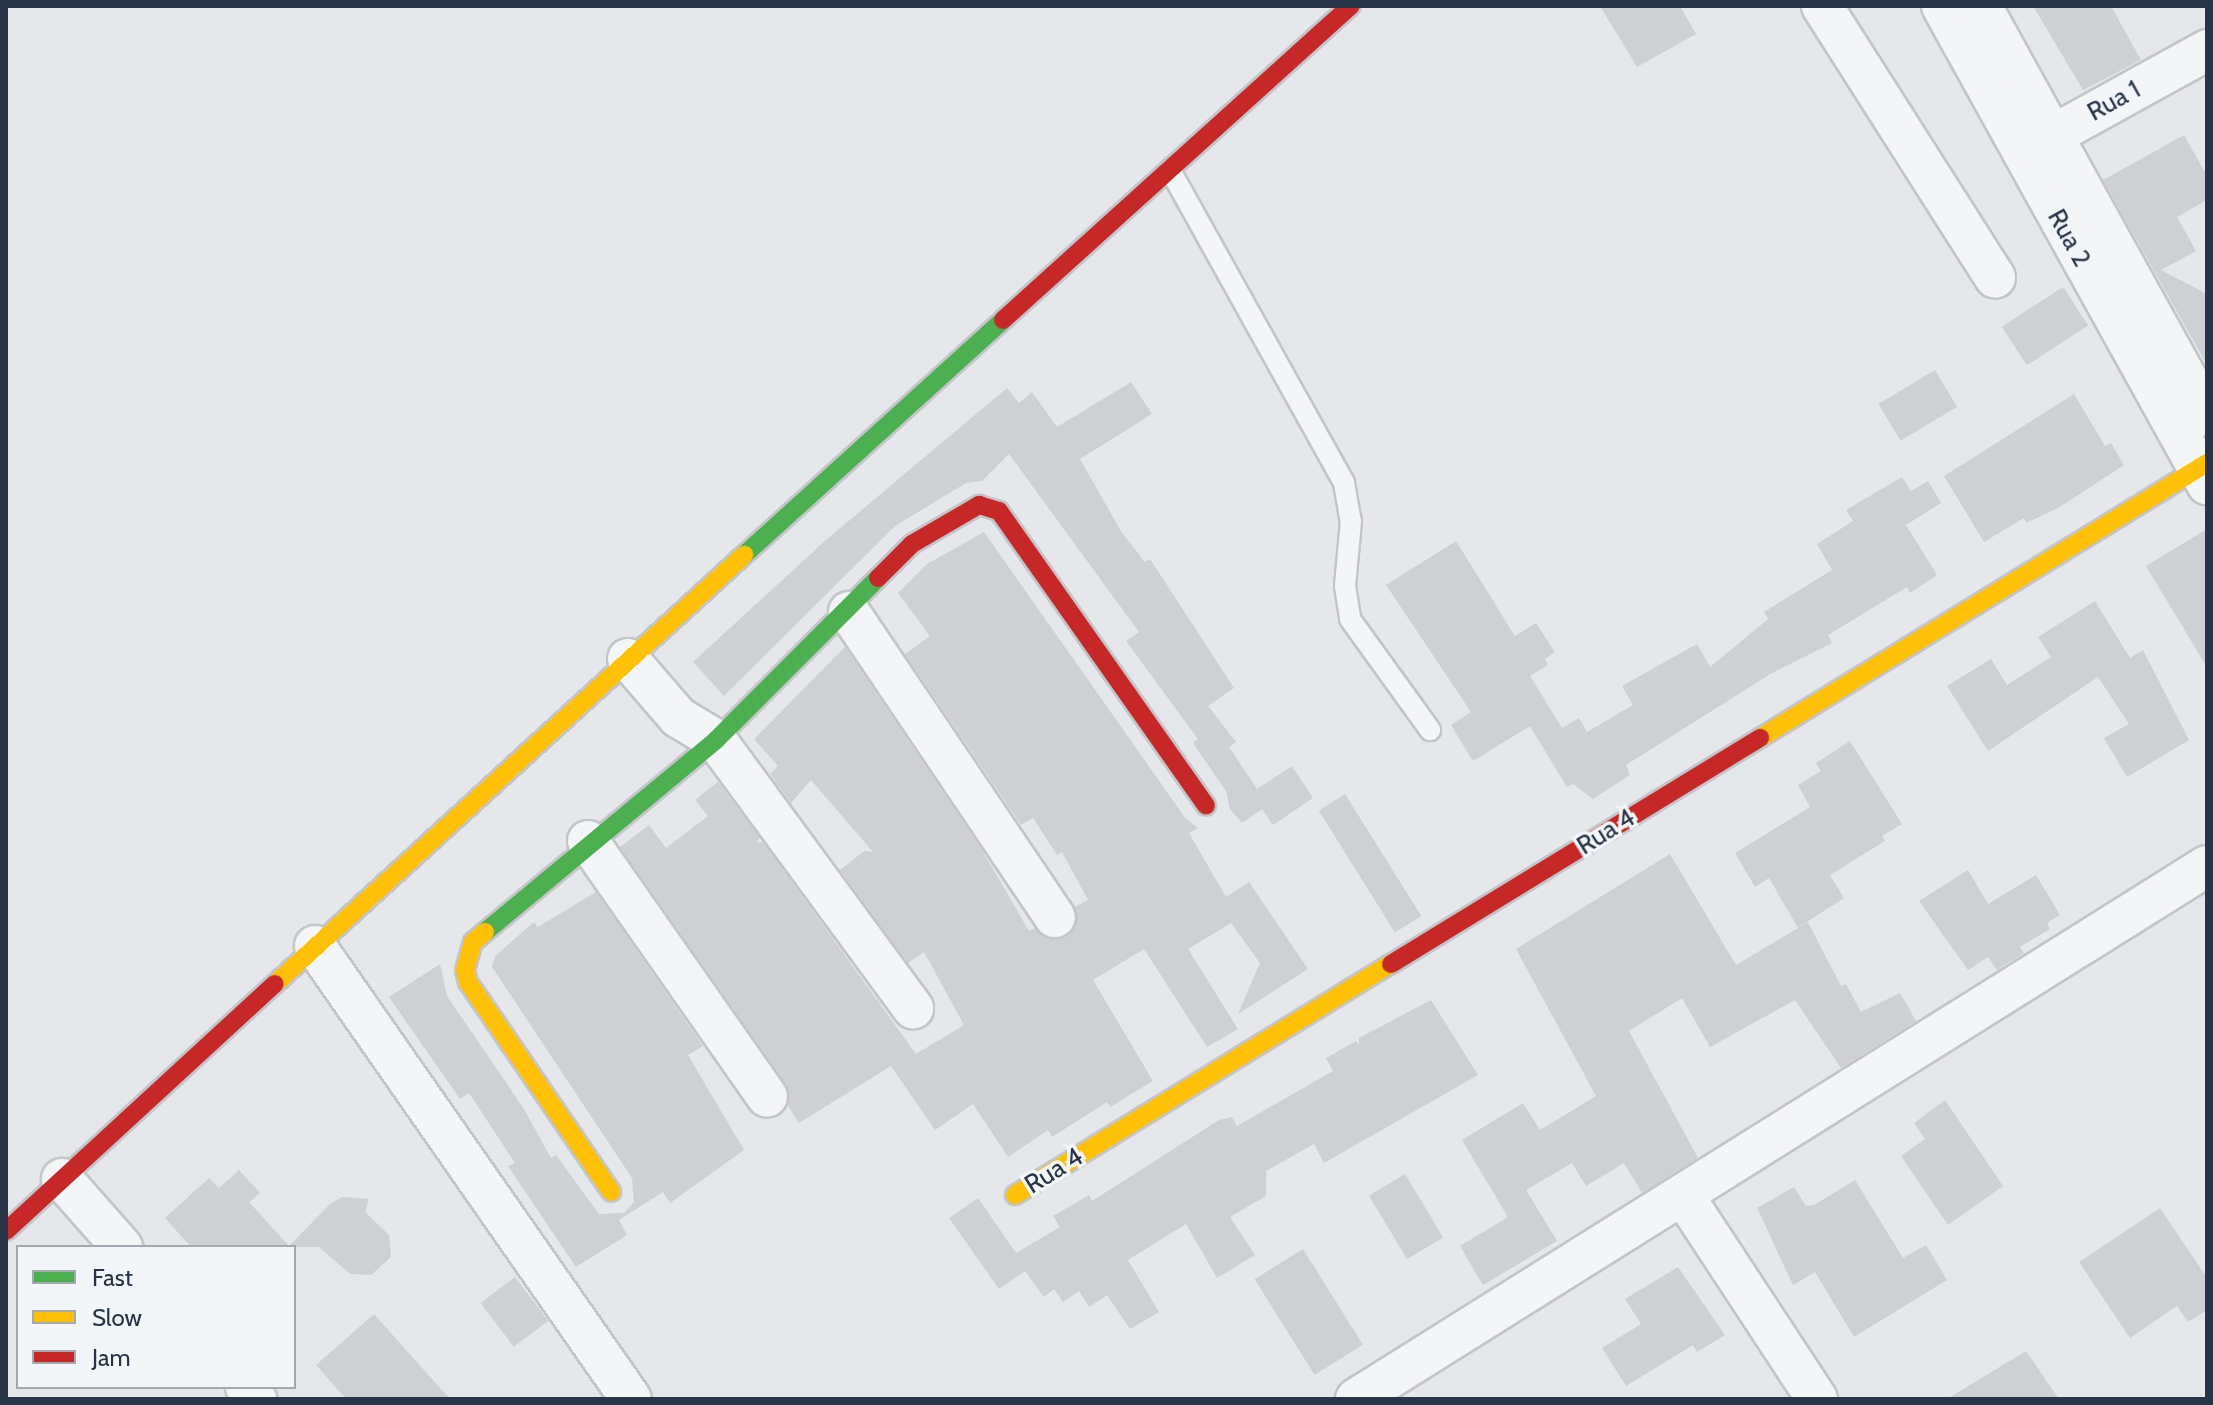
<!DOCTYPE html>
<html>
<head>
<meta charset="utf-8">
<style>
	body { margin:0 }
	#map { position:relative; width:2213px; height:1405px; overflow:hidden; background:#e5e7ea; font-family:Cabin,sans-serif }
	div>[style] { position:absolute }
	.building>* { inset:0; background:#ced0d3; transform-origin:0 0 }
	.roads { filter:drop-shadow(2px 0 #c3c5c8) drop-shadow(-2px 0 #c3c5c8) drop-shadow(0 2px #c3c5c8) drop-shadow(0 -2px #c3c5c8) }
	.lane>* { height:20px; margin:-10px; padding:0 10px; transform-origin:10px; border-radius:10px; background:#f4f5f7 }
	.street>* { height:40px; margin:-20px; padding:0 20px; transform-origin:20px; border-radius:20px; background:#f4f5f7 }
	.fast>* { height:18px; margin:-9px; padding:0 9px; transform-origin:9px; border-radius:9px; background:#4caf50 }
	.slow>* { height:18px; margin:-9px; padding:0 9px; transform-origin:9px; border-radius:9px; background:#ffc107 }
	.jam>* { height:18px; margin:-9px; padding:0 9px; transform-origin:9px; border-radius:9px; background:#c62828 }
	span { translate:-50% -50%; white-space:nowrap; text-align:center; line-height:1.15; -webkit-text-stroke:7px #f3f6f9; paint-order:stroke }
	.street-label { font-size:26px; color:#293546 }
	.frame { position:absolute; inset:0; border:8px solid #293546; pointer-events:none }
	.legend { position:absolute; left:16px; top:1245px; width:280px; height:144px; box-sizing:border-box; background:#f3f6f9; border:2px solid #a2a9b1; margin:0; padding:10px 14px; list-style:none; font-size:24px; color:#293546 }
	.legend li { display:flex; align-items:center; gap:16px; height:40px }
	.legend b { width:40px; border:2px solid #a2a9b1 }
</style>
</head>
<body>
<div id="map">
	<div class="building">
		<div style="clip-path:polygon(1600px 6px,1680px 6px,1696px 34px,1637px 67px)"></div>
		<div style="clip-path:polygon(2033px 6px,2111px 6px,2141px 60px,2083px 90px)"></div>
		<div style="clip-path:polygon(2184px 135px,2207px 176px,2207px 200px,2177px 217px,2196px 251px,2161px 270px,2207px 294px,2207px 365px,2103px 180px)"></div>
		<div style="left:2063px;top:287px;width:46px;height:73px;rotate:57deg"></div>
		<div style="left:1935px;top:370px;width:43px;height:66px;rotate:59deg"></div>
		<div style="clip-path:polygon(1131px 382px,1152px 414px,1080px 459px,1122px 533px,1145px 562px,1150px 559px,1234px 688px,1208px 706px,1236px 742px,1229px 747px,1257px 789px,1292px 766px,1313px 798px,1273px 825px,1262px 809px,1242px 823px,1230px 809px,1226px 791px,1193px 743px,1198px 739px,1126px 641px,1139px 632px,1009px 454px,982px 481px,966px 483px,895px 526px,724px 696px,693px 662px,826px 540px,1007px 388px,1019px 403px,1032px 392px,1057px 427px)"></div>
		<div style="clip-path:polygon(2074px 394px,2105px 446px,2111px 443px,2124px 465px,2060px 507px,2026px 523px,2024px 518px,1984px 542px,1944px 476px)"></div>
		<div style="clip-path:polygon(1902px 477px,1911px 491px,1928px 481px,1941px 503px,1906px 525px,1937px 575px,1910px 593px,1907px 587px,1828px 635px,1832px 643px,1772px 673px,1626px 765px,1630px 775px,1593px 799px,1573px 784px,1567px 787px,1530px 726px,1473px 761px,1451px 725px,1471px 712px,1386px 585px,1456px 541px,1515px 636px,1536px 623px,1555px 652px,1545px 659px,1548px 665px,1530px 676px,1562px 728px,1579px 718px,1587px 732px,1633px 705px,1622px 686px,1697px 644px,1710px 667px,1768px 619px,1764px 612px,1832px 570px,1817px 544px,1853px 521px,1846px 510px)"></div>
		<div style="clip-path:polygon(2207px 529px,2207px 667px,2146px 566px)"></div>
		<div style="clip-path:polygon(984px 532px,1186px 819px,1198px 828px,1189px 833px,1226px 897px,1249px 882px,1308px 969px,1238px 1014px,1260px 963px,1231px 923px,1188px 949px,1238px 1029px,1207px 1047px,1144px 949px,1093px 980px,1153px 1081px,1110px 1107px,1107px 1102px,1052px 1137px,1048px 1130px,1008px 1157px,973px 1104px,935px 1130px,891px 1066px,799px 1123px,788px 1106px,786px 1084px,620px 847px,649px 825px,666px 848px,708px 816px,695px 800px,718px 782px,760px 838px,756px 842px,763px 842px,916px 1054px,964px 1025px,924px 952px,908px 963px,840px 870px,864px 851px,873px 852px,811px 780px,791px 803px,770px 774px,778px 766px,754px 739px,845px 647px,982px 850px,1029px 931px,1035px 928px,1056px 940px,1068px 936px,1076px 926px,1075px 907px,1088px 900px,1062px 852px,1057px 855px,1033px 818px,1021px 825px,905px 654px,930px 636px,898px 593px,927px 564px)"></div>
		<div style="clip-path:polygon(2095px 601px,2130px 658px,2143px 650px,2189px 740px,2127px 777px,2104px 738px,2129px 724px,2098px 677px,1988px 751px,1947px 686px,1991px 659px,2007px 685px,2051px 657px,2038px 637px)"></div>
		<div style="clip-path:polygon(1850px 741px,1902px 824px,1882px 836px,1885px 841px,1830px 875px,1844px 898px,1799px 927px,1808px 922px,1841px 986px,1846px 984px,1861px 1012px,1900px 993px,1916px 1021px,1841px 1068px,1795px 1000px,1710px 1047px,1682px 998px,1629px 1031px,1698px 1158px,1642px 1193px,1624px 1163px,1586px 1186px,1572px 1163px,1526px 1190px,1557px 1241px,1483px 1285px,1460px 1246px,1508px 1217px,1462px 1140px,1523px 1103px,1540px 1130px,1596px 1096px,1516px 949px,1670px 854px,1736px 965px,1798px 928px,1769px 878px,1755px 887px,1735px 853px,1810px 807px,1798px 785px,1821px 771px,1816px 763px)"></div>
		<div style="left:1345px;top:794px;width:144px;height:31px;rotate:58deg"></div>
		<div style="clip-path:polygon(1968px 870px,1988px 904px,2036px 875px,2060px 915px,2047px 923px,2050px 929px,2020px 947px,2024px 953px,1997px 970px,1988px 957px,1968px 970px,1919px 901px)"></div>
		<div style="clip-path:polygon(596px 892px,703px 1046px,688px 1055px,744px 1150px,670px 1203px,663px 1192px,619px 1220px,627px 1235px,576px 1267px,508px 1166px,515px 1163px,469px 1093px,460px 1099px,389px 997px,440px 964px,447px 996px,524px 1109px,551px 1158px,556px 1155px,599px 1214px,624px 1213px,634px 1202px,632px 1178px,492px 967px,495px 956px,534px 922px,538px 927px)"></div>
		<div style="clip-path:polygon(1431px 1000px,1478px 1075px,1324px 1163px,1314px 1144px,1266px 1171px,1266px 1196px,1230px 1217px,1255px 1255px,1217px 1278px,1186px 1224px,1128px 1260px,1159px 1312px,1130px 1329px,1107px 1295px,1089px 1307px,1079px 1291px,1063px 1302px,1054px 1289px,1044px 1297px,1025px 1271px,999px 1289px,949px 1218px,978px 1198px,1016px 1253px,1060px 1227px,1053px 1216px,1089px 1195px,1092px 1201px,1219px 1120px,1232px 1117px,1237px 1126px,1333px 1071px,1326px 1058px,1356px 1041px,1359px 1045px,1359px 1038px)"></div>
		<div style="clip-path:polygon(1945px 1100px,2003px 1186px,1948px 1225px,1901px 1156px,1925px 1139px,1914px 1123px)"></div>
		<div style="clip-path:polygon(239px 1170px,260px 1193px,249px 1202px,289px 1246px,330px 1204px,342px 1197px,369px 1199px,365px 1212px,389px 1235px,391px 1257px,371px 1275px,350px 1274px,319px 1247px,191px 1247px,165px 1218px,209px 1178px,219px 1188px)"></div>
		<div style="left:1405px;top:1174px;width:74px;height:42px;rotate:59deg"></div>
		<div style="clip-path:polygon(1855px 1180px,1903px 1258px,1926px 1245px,1947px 1280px,1854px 1337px,1815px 1272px,1793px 1285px,1757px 1208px,1794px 1187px,1806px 1206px,1814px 1205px)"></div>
		<div style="clip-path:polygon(2160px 1208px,2207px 1278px,2207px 1310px,2188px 1322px,2177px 1306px,2130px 1338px,2079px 1262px)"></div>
		<div style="left:1303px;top:1249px;width:113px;height:57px;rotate:58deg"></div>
		<div style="clip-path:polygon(1678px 1267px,1725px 1335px,1697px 1352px,1693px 1345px,1626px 1386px,1602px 1348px,1641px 1324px,1625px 1299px)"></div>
		<div style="left:515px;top:1277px;width:55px;height:43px;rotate:53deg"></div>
		<div style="clip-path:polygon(374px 1314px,414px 1359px,450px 1399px,346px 1399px,316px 1365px)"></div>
		<div style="clip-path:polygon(2026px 1351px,2059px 1399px,1947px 1399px)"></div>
	</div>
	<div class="roads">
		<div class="lane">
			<div style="left:1170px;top:170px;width:358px;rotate:60.9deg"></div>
			<div style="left:1344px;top:483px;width:39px;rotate:80deg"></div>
			<div style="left:1351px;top:521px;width:65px;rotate:95.3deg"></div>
			<div style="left:1345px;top:586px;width:33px;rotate:81deg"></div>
			<div style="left:1350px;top:619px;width:137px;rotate:54.2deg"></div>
		</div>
		<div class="street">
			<div style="left:1822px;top:6px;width:322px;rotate:57.5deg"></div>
			<div style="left:1942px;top:6px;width:547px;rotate:61deg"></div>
			<div style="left:1981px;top:6px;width:468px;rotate:61.1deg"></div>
			<div style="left:2028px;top:149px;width:205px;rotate:-28.9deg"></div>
			<div style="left:849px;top:612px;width:368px;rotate:56deg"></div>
			<div style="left:628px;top:659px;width:77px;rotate:49.2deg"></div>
			<div style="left:678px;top:717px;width:44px;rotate:31.2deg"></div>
			<div style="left:716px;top:740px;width:333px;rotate:53.7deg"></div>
			<div style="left:588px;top:841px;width:312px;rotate:55deg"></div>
			<div style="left:315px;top:946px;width:552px;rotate:55.1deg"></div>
			<div style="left:62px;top:1179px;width:91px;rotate:48.6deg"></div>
			<div style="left:1683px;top:1195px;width:244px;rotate:56.7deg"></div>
			<div style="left:246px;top:1387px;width:16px;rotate:50deg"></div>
			<div style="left:1356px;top:1399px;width:1004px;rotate:-32.06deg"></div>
		</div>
		<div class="fast">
			<div style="left:744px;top:555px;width:350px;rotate:-42.2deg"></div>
			<div style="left:485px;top:932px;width:300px;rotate:-39.7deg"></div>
			<div style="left:716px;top:740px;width:229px;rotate:-45deg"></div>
		</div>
		<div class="slow">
			<div style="left:1760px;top:738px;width:525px;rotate:-31.6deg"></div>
			<div style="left:485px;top:932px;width:16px;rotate:140deg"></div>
			<div style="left:473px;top:942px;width:29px;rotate:106deg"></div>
			<div style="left:465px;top:970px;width:12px;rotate:76deg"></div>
			<div style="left:468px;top:982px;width:254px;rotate:55.7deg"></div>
			<div style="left:275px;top:984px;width:636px;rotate:-42.45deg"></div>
			<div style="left:1015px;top:1195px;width:441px;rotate:-31.6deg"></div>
		</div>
		<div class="jam">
			<div style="left:1003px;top:320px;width:469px;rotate:-42.1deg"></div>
			<div style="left:878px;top:578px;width:48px;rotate:-45deg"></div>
			<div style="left:912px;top:544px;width:78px;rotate:-30.2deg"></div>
			<div style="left:979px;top:505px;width:21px;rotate:17deg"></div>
			<div style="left:999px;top:511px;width:360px;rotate:54.9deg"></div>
			<div style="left:1391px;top:964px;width:433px;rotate:-31.5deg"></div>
			<div style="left:6px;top:1231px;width:365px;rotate:-42.6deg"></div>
		</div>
	</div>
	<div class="street-label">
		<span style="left:2114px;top:101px;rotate:-29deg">Rua 1</span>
		<span style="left:2069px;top:238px;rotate:61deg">Rua 2</span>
		<span style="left:1606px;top:832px;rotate:-32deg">Rua 4</span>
		<span style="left:1054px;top:1171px;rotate:-32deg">Rua 4</span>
	</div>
	<div class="frame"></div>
	<ul class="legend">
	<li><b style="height:10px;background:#4caf50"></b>Fast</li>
	<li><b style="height:10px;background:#ffc107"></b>Slow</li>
	<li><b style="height:10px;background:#c62828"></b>Jam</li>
	</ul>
</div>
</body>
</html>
